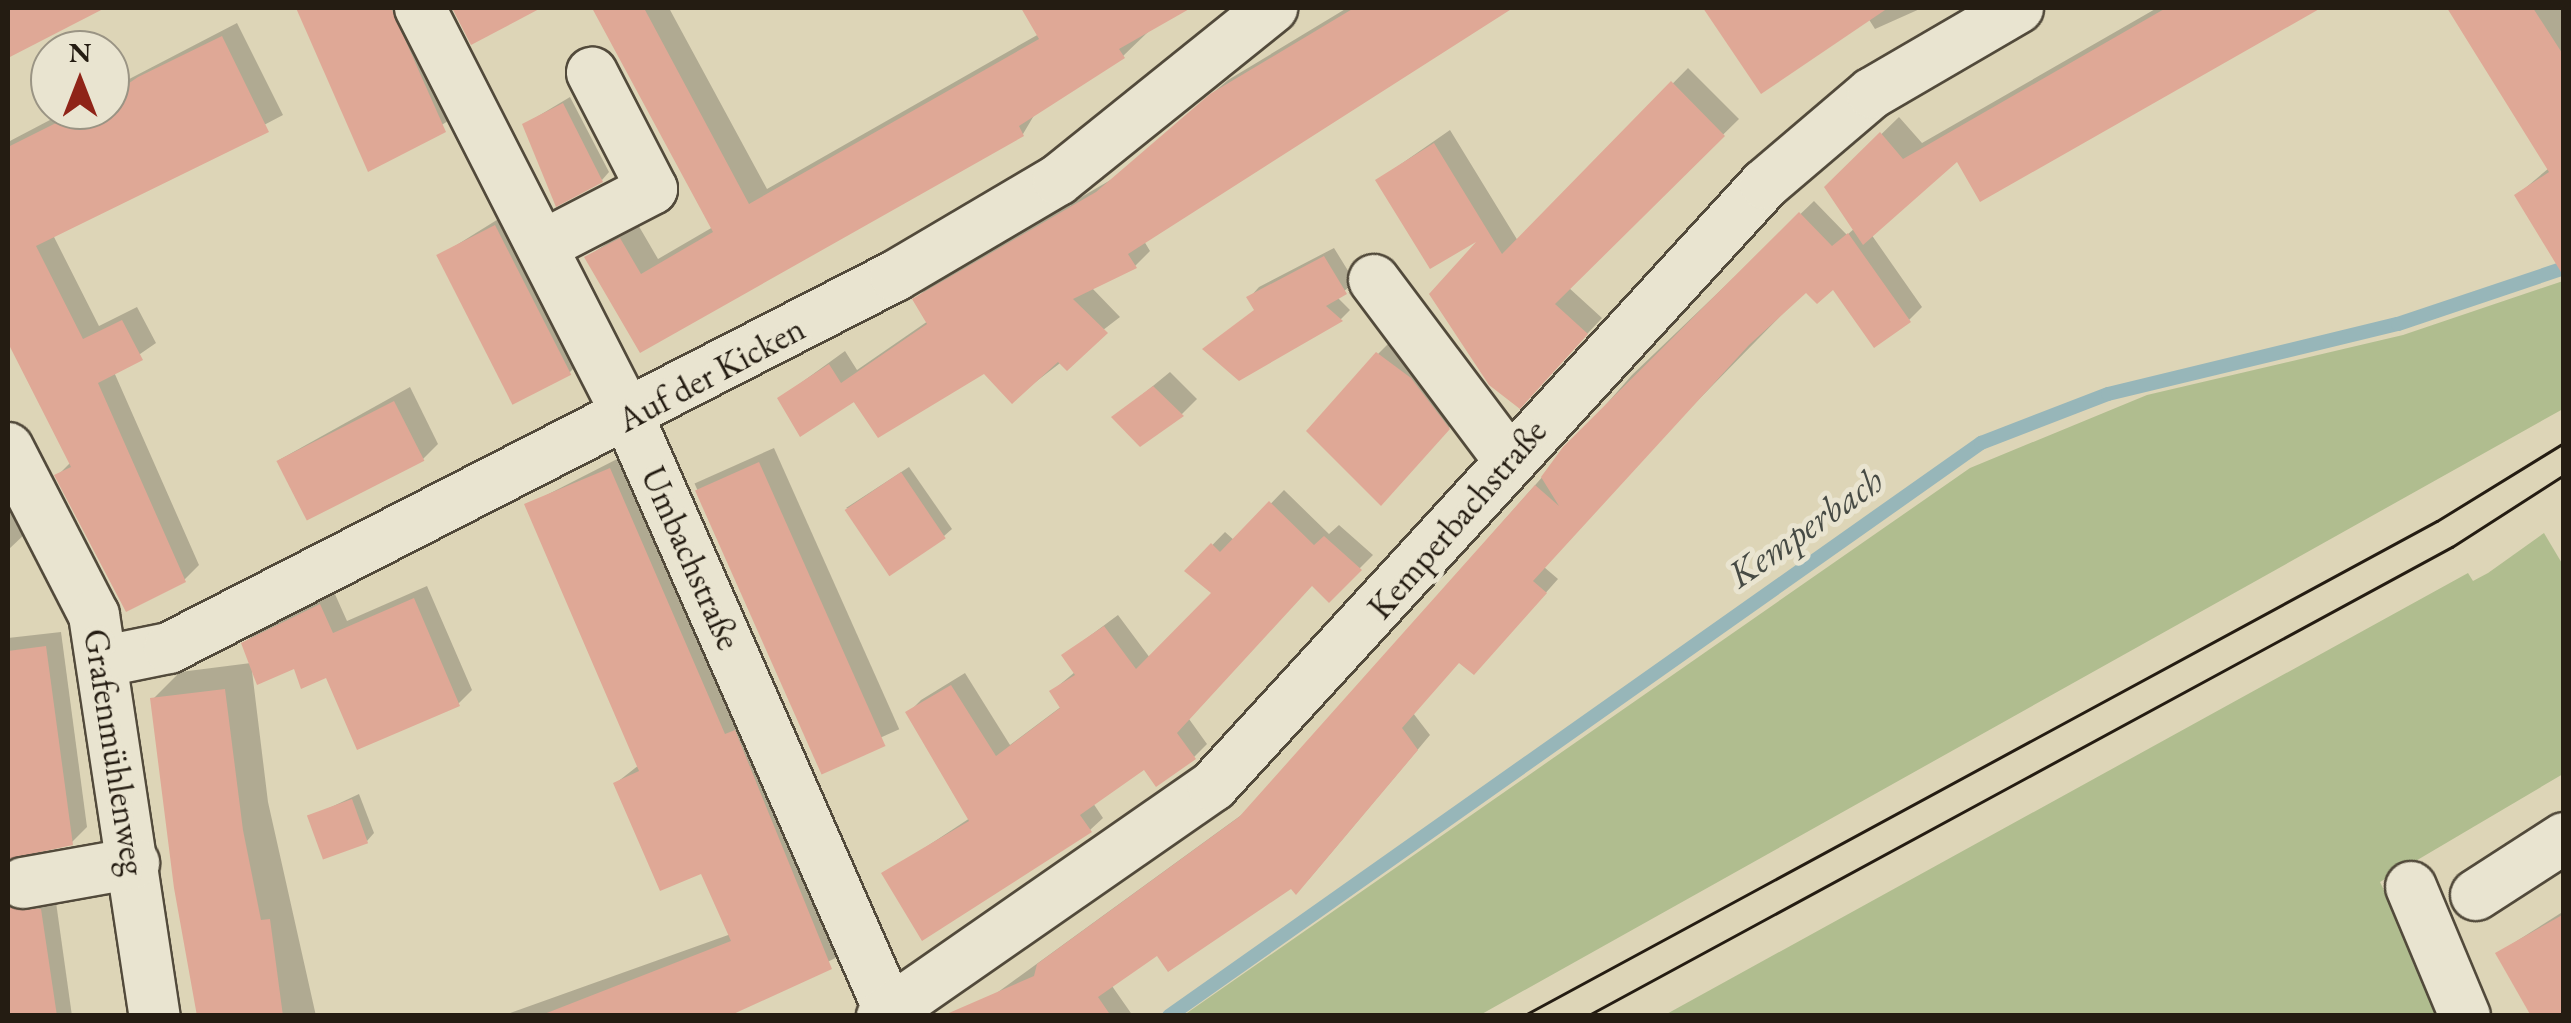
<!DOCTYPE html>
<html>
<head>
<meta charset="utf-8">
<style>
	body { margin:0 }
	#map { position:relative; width:2571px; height:1023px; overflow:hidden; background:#ddd5b7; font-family:"EB Garamond",serif }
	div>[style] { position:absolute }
	.green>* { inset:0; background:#b0bd8f }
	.shadow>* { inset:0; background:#0003; transform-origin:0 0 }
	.stream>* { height:14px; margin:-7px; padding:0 7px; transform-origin:7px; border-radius:7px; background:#97b6b9 }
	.building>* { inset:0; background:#dfa896; transform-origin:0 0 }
	.roads { filter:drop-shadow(2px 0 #524a3b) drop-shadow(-2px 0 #524a3b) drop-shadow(0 2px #524a3b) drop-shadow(0 -2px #524a3b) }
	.minor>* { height:50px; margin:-25px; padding:0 25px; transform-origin:25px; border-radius:25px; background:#e9e4d0 }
	.tram>* { height:2.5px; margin:-1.25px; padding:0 1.25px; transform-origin:1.25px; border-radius:1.25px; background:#241c12 }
	span { translate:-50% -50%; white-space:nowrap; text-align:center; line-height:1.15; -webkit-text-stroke:10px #e9e4d0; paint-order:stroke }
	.street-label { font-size:35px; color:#241c12 }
	.water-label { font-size:38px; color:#464a44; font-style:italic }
	.frame { position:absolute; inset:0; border:10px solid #241c12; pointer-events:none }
	.north { position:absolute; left:30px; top:30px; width:100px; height:100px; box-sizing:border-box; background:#e9e4d0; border:2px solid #9a9484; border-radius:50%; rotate:0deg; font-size:28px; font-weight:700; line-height:40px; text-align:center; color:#241c12 }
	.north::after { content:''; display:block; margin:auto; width:35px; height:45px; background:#8f2418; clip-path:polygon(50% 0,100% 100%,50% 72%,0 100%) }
</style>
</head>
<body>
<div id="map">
	<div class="green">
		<div style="clip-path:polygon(2563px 281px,2563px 409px,1480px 1015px,1184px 1015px,1970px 468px,2147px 395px,2403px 335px)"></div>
		<div style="clip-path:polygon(2544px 533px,2563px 565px,2563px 774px,2380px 882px,2445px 1015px,1663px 1016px,2468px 573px,2473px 581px,2488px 573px)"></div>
	</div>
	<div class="shadow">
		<div style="clip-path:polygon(8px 8px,69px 8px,73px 14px,8px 55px)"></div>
		<div style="clip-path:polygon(298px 8px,410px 8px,460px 114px,369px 168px)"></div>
		<div style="clip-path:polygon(594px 8px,669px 8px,767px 189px,1039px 34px,1024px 8px,1173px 8px,1123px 56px,1036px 112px,1023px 134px,641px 350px,587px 257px,637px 223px,658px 259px,713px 227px)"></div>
		<div style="clip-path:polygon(1347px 8px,1507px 8px,1144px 241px,1150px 251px,1135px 266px,1091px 287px,1120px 317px,1012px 400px,984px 371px,855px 398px,780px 398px,845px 351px,857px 370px,928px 321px,915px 300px,930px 285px,1114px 178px,1228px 80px)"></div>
		<div style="clip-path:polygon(1718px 8px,1922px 8px,1875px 29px,1868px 18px,1711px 15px)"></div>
		<div style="clip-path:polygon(2157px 8px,2315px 8px,1981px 199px,1957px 158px,1871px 234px,1922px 307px,1909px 320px,1833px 286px,1806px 290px,1614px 486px,1544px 567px,1558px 579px,1487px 659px,1460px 660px,1413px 713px,1430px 735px,1309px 879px,1157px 952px,1112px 986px,1133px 1016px,965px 1016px,1251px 808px,1632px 375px,1814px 201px,1847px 235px,1855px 228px,1827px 187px,1899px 117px,1922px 143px)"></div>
		<div style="clip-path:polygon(2450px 8px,2564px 10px,2564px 231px,2517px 195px,2549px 168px)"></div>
		<div style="clip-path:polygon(237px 23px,283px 115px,53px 235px,99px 326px,137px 307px,156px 343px,114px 372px,199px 565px,184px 580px,57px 476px,71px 462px,8px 339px,8px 142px,69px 110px,110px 110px,110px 89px)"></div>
		<div style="clip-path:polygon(1688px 68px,1739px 119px,1568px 287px,1602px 318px,1535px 390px,1486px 234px,1378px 180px,1450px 130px,1518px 241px)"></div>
		<div style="clip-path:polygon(570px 97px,609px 172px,602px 180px,525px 124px)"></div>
		<div style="clip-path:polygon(511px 211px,585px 357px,569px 373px,439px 256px)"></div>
		<div style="clip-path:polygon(1334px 248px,1355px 282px,1337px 297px,1350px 310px,1341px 319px,1257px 309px,1250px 297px,1259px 287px)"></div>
		<div style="clip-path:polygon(1393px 339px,1463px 412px,1397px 487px,1378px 354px)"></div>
		<div style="clip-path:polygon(1170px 372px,1197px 399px,1182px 414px,1115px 417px)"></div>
		<div style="clip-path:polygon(410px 387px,438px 444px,423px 459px,279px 460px)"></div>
		<div style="left:774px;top:448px;width:308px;height:87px;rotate:66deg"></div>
		<div style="clip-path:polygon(625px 455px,845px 953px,723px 1016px,502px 1016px,731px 934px,703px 870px,616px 783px,639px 765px,527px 505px)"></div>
		<div style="clip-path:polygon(909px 467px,952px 529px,944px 536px,846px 508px)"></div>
		<div style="clip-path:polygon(1284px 490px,1329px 534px,1339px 525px,1373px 555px,1329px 599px,1313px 583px,1189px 719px,1207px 744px,1194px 757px,1144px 767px,1093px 803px,1103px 818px,1090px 830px,885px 874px,970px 818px,908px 713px,921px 700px,965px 673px,1010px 745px,1062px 706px,1052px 691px,1075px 672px,1064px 655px,1118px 615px,1150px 658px,1215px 593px,1188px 570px,1225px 532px,1235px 541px)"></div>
		<div style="clip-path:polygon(8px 496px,26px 533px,8px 550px)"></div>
		<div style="clip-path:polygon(427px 586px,472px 690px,458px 704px,295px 665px,252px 671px,268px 802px,316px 1016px,199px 1016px,153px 699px,180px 672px,251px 663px,244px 644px,258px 630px,334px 592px,347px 621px)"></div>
		<div style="clip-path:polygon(61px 632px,87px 827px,72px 842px,13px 852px,8px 638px)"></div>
		<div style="clip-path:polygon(359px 794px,374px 833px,367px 841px,310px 817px)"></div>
		<div style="clip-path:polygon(8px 864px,55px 895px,72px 1016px,8px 1016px)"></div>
		<div style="clip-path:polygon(2564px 911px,2564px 1007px,2498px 953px)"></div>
	</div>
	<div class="stream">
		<div style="left:1169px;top:1016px;width:994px;rotate:-35.21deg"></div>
		<div style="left:1981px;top:443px;width:136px;rotate:-21.1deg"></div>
		<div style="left:2108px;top:394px;width:298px;rotate:-13.6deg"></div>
		<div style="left:2398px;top:324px;width:175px;rotate:-18.6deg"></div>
	</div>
	<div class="building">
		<div style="clip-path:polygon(8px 8px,105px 8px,8px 58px)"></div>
		<div style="clip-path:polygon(296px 8px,391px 8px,446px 132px,368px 172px)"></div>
		<div style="clip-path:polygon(452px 8px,541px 8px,471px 45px)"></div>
		<div style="clip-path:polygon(592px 8px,644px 8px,749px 204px,1039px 39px,1021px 8px,1191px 8px,1119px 49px,1125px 58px,1019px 126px,1024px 136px,640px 353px,584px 257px,620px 238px,641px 274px,713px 232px)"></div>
		<div style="clip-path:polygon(1354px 8px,1513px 8px,1128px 254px,1137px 268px,1073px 299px,1108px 333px,1067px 371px,1058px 362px,1012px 404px,984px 374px,878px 438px,847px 392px,854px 402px,800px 437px,777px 398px,829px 364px,841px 383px,927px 324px,912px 299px,1096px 192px,1210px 94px)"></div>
		<div style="clip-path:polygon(1703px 8px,1888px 8px,1761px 94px)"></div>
		<div style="clip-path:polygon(2166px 8px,2321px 8px,1980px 202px,1957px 162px,1863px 245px,1824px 187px,1880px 132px,1903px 159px)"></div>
		<div style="clip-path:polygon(2447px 8px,2533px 8px,2564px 56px,2564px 277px,2514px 195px,2549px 172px)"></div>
		<div style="clip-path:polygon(222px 36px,269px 132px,36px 246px,83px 339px,122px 320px,143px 360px,98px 383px,186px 582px,126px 612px,54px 475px,71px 467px,8px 343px,8px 147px,82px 110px,110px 110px,110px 96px,138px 77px)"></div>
		<div style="clip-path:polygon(1671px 81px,1725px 136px,1555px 304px,1588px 334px,1520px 409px,1489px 385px,1429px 294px,1476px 242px,1430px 269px,1375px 180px,1434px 143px,1502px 254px)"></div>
		<div style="clip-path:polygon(563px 103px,603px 182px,556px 207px,522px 124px)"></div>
		<div style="clip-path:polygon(1799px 212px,1832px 246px,1848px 233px,1911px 322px,1874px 348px,1833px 290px,1817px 304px,1806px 293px,1749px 345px,1533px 581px,1547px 593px,1474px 675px,1459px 663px,1402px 728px,1418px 750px,1296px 895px,1291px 889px,1168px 972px,1157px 956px,1098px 997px,1111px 1016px,942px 1016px,1034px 976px,1037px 964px,1239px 817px,1535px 485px,1559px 506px,1541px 477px,1563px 447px)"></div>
		<div style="left:495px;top:225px;width:168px;height:66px;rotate:63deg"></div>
		<div style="clip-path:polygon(1324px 256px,1347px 294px,1326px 306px,1343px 321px,1239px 381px,1202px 349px,1254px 310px,1246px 297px)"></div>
		<div style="clip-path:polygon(1376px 352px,1411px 378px,1450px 429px,1381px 506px,1306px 431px)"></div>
		<div style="clip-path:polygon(1153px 386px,1184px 416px,1140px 447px,1111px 417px)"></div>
		<div style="left:394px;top:401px;width:67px;height:132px;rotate:63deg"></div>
		<div style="left:759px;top:462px;width:311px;height:70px;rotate:66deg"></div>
		<div style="clip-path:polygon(610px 468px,725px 734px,735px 730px,832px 969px,729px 1016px,539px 1016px,731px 941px,701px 874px,660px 891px,613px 783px,639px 771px,524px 504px)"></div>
		<div style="left:901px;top:472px;width:80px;height:68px;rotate:56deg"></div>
		<div style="clip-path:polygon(1269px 501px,1314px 545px,1324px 536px,1362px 570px,1329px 603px,1312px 586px,1177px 733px,1196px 759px,1156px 787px,1144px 770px,1080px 815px,1092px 832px,922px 941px,881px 873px,969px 821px,905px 712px,951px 685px,996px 756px,1060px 708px,1049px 691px,1075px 675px,1061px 655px,1104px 626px,1136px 669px,1211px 593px,1184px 571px,1211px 543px,1220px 552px)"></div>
		<div style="clip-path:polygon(414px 598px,460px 706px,357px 750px,326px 678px,301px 689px,294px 669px,257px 685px,241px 643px,320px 604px,333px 633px)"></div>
		<div style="clip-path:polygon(46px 646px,73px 845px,8px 859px,8px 651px)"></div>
		<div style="clip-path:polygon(225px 689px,243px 830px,261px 920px,270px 919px,283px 1016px,197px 1016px,174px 888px,150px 698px)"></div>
		<div style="left:352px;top:799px;width:47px;height:48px;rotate:70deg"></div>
		<div style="clip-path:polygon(8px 906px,41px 909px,57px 1016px,8px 1016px)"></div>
		<div style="clip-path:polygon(2564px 914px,2564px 1016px,2531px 1016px,2495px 953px)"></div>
	</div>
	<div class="roads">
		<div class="minor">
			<div style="left:420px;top:8px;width:460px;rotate:63deg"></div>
			<div style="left:629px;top:418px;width:647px;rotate:66.29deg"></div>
			<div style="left:542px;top:246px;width:124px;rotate:-27.4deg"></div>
			<div style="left:652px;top:189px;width:131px;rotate:-117.3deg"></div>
			<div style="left:1374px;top:280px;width:225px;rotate:53.1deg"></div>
			<div style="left:8px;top:448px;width:188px;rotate:62.8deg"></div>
			<div style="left:94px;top:615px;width:406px;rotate:81.4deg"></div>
			<div style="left:105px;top:661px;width:65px;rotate:-11.5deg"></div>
			<div style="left:169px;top:648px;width:816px;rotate:-27.13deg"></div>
			<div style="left:895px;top:276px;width:189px;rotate:-30.5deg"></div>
			<div style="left:1058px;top:180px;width:275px;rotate:-38.8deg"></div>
			<div style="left:23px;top:883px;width:113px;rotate:-10.2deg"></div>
			<div style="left:2411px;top:887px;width:140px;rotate:67.3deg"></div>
			<div style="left:2476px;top:895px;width:105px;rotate:-32.9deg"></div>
			<div style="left:882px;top:1016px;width:403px;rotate:-34.8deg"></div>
			<div style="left:1213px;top:786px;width:817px;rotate:-47.48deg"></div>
			<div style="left:1765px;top:184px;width:140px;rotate:-40.4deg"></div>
			<div style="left:1872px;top:93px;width:169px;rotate:-30.2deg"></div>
		</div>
	</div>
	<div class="tram">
		<div style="left:1523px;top:1016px;width:1039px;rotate:-28.44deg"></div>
		<div style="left:2437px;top:521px;width:149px;rotate:-31.6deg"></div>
		<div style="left:1587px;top:1016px;width:984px;rotate:-28.47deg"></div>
		<div style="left:2452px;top:547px;width:133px;rotate:-32.7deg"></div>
	</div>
	<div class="street-label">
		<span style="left:711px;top:374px;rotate:-28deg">Auf der Kicken</span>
		<span style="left:1457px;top:519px;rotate:-49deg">Kemperbachstraße</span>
		<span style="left:691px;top:558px;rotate:66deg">Umbachstraße</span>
		<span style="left:115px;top:752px;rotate:81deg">Grafenmühlenweg</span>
	</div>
	<div class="water-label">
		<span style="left:1805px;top:527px;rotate:-35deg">Kemperbach</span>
	</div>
	<div class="frame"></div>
	<div class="north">N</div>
</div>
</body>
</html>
